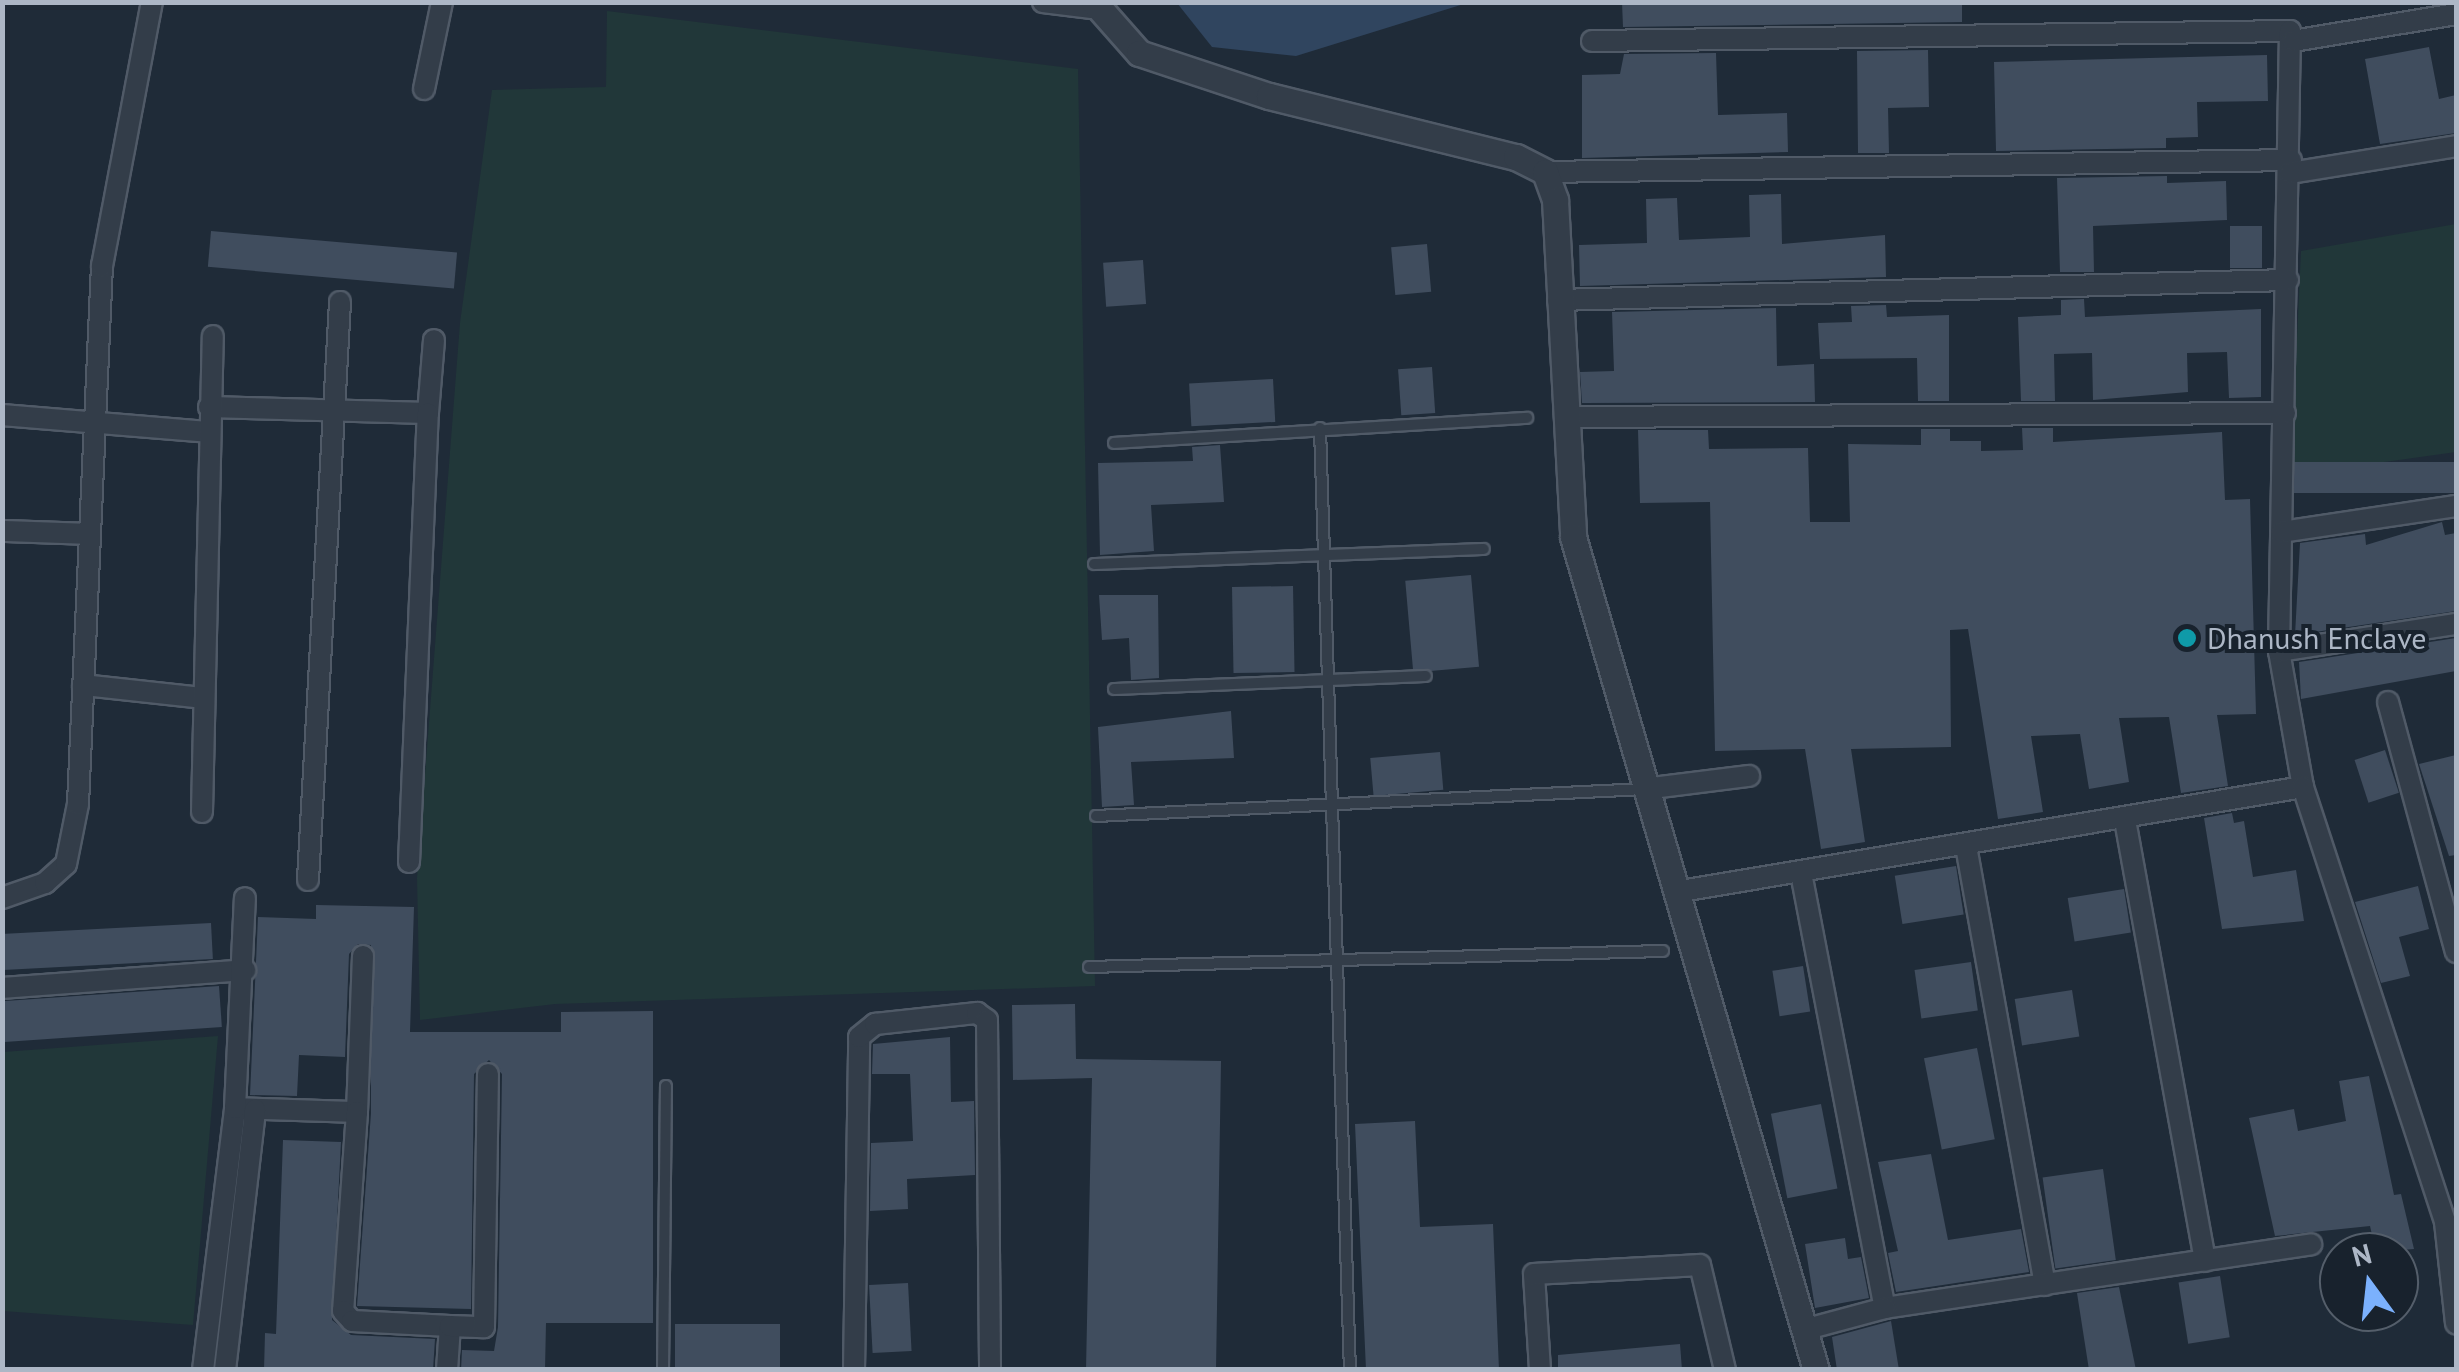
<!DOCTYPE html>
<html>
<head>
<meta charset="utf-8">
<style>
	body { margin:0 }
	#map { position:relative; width:2459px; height:1372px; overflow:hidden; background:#1f2b38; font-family:"PT Sans",sans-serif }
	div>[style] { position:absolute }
	.green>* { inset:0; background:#213739 }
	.water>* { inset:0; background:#30455f }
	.building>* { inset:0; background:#404d5e; transform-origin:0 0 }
	.roads { filter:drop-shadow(2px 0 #505a67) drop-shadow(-2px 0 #505a67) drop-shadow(0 2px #505a67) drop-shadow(0 -2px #505a67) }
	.service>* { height:10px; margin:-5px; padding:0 5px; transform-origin:5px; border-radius:5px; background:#333d49 }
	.minor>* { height:20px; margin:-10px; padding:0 10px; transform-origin:10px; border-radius:10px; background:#333d49 }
	.tertiary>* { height:25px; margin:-12.5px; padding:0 12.5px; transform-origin:12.5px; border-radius:12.5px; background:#333d49 }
	.dots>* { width:28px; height:28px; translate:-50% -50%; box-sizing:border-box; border:5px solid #18222d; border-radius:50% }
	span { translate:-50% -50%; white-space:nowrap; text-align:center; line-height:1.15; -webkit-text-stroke:8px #18222d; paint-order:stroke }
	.poi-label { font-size:30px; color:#adb7c6 }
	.left { translate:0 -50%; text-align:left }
	.frame { position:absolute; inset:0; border:5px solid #adb7c6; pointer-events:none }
	.north { position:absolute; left:2319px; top:1232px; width:100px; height:100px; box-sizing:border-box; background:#18222d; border:2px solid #545e6a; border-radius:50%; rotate:345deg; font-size:28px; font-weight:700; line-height:40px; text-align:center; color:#adb7c6 }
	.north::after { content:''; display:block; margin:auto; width:35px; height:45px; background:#7bb1fd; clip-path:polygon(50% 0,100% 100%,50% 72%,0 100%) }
</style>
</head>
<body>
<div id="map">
	<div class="green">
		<div style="clip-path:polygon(607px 11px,1078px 69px,1095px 986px,555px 1004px,420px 1020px,417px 878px,460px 323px,492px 90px,606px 87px)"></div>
		<div style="clip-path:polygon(2456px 224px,2456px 452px,2291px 475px,2301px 251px)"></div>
		<div style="clip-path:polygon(218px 1036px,193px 1325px,3px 1311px,3px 1052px)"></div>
	</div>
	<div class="water">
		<div style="clip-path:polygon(1177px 3px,1467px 3px,1296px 56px,1212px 47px)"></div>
	</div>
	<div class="building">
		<div style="clip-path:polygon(1622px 2px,1962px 2px,1962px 22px,1623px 27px)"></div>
		<div style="clip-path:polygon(2429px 47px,2439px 99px,2456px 95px,2456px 133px,2380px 144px,2365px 59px)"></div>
		<div style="clip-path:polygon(1928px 50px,1929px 107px,1888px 108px,1889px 153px,1858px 153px,1857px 51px)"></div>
		<div style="clip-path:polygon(1716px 53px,1718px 115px,1787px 113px,1788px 152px,1582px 158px,1582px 75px,1620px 74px,1624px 54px)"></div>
		<div style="clip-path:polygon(2267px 55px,2268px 101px,2197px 102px,2198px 137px,2166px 138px,2166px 148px,1996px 151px,1994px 62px)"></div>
		<div style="clip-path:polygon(2167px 176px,2167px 183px,2226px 181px,2227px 220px,2093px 226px,2094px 272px,2060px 272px,2057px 178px)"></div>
		<div style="clip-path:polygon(1781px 194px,1782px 244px,1885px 235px,1886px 277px,1580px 286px,1579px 245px,1647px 243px,1646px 199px,1677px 198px,1679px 240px,1750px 237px,1749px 195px)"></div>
		<div style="left:2230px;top:226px;width:32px;height:42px"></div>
		<div style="left:211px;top:231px;width:247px;height:36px;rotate:5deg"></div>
		<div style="left:1427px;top:244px;width:48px;height:36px;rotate:85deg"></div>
		<div style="left:1143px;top:260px;width:44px;height:40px;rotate:86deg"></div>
		<div style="clip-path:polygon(2084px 299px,2085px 317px,2261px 309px,2261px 397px,2229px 398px,2227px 352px,2187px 353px,2188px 392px,2093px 400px,2092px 353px,2054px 354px,2055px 401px,2021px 401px,2018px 317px,2061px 315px,2061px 300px)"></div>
		<div style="clip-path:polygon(1886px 305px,1887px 317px,1949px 315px,1949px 401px,1918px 401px,1917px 358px,1820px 359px,1818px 323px,1852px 322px,1851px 306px)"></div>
		<div style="clip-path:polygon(1776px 308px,1777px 366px,1814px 364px,1815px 402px,1582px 403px,1580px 372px,1614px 371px,1612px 312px)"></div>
		<div style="left:1432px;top:367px;width:46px;height:34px;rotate:86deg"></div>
		<div style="left:1273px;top:379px;width:43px;height:84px;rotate:87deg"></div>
		<div style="clip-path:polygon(2022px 428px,2053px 428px,2053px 442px,2222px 432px,2225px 500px,2250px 499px,2256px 714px,2217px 715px,2228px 786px,2181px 793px,2169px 717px,2119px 718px,2129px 782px,2089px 789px,2080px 734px,2031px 736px,2043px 812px,1998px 819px,1968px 629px,1950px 630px,1951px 747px,1851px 749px,1865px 842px,1821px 849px,1805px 749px,1715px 751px,1710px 502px,1640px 503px,1638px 430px,1708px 430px,1709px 449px,1808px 448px,1810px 522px,1850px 522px,1848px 444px,1921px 445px,1921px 429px,1950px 429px,1950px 441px,1981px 441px,1981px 451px,2023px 450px)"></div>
		<div style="clip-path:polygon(1220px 445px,1224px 502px,1151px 505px,1154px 551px,1100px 555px,1098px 463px,1193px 461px,1192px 447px)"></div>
		<div style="left:2456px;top:462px;width:31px;height:162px;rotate:90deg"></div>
		<div style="clip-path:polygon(2442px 522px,2445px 535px,2456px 533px,2456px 611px,2295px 635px,2300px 543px,2365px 534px,2366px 545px)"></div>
		<div style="left:1471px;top:575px;width:92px;height:66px;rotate:85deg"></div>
		<div style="left:1293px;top:586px;width:86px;height:61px;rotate:89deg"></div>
		<div style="clip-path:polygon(1099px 595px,1158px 595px,1159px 678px,1131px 680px,1129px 638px,1102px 640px)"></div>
		<div style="clip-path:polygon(2456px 638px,2456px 671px,2301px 699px,2299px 662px)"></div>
		<div style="clip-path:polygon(1231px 711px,1234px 758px,1131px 762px,1134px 805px,1102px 807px,1098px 727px)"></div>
		<div style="left:2385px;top:750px;width:45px;height:32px;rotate:72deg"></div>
		<div style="left:1440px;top:752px;width:38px;height:70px;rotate:85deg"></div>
		<div style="clip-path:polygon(2456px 755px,2456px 855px,2449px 856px,2419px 764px)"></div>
		<div style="clip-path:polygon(2232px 813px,2234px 823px,2244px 821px,2253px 877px,2296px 870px,2304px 921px,2222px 929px,2204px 818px)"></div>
		<div style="left:1956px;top:866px;width:49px;height:62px;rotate:81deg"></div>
		<div style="clip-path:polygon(2418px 886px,2429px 929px,2399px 937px,2410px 976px,2381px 983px,2355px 902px)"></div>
		<div style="left:2124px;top:889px;width:44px;height:57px;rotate:81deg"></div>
		<div style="clip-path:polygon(316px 905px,414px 907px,410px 1032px,561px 1032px,561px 1012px,653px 1011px,653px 1323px,546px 1323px,545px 1370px,461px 1370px,462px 1350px,494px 1351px,498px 1327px,502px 1074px,489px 1060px,474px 1074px,471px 1309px,357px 1306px,371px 1113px,371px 945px,358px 944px,349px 954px,345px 1057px,299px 1055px,297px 1096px,250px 1095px,258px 917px,316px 919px)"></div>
		<div style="left:211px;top:923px;width:36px;height:210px;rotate:87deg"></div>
		<div style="left:1971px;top:962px;width:49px;height:57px;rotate:82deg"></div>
		<div style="left:1803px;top:966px;width:46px;height:31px;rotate:81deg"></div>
		<div style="left:219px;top:986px;width:41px;height:218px;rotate:86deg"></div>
		<div style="left:2072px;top:990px;width:47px;height:58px;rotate:81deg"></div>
		<div style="clip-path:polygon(1075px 1004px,1076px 1059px,1221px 1061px,1216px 1370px,1086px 1370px,1092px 1078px,1013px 1080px,1012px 1005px)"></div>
		<div style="clip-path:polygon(950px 1037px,951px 1102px,974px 1101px,975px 1175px,907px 1179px,908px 1209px,870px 1211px,871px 1143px,913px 1141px,910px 1074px,872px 1074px,873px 1044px)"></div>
		<div style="left:1977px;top:1048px;width:93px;height:54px;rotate:79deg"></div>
		<div style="clip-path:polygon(2369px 1076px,2394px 1195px,2401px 1194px,2414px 1249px,2376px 1252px,2370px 1226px,2275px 1236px,2249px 1118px,2294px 1109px,2298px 1131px,2346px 1121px,2339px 1081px)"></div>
		<div style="left:1821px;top:1104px;width:86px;height:51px;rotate:79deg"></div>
		<div style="clip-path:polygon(1415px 1121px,1420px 1227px,1493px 1224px,1499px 1370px,1366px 1370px,1355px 1124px)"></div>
		<div style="clip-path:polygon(283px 1140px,341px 1142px,332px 1320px,351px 1335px,435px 1339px,433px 1370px,264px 1370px,265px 1333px,276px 1334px)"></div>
		<div style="clip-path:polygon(1931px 1154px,1948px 1240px,2021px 1229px,2029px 1272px,1896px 1292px,1888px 1253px,1898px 1251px,1878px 1162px)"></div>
		<div style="left:2103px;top:1169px;width:92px;height:61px;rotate:82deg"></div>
		<div style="clip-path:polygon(1845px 1238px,1848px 1259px,1861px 1257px,1869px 1298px,1815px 1308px,1805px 1244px)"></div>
		<div style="left:2220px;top:1276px;width:62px;height:42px;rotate:81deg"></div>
		<div style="left:908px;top:1283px;width:68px;height:39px;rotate:87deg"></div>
		<div style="clip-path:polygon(2119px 1287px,2136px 1370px,2089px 1370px,2077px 1293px)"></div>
		<div style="clip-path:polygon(1891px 1321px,1899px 1370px,1837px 1370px,1832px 1337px)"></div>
		<div style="left:675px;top:1324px;width:105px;height:46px"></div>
		<div style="clip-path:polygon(1680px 1344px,1682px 1370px,1558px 1370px,1558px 1355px)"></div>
	</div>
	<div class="roads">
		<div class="service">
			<div style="left:1320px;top:428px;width:942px;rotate:88.18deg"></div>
			<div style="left:1114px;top:443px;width:414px;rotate:-3.5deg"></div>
			<div style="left:1094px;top:564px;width:390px;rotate:-2.2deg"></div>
			<div style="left:1114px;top:689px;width:312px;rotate:-2.4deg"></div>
			<div style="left:1096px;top:816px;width:549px;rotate:-2.82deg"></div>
			<div style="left:1089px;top:967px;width:574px;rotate:-1.6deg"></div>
			<div style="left:663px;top:1370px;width:284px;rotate:-89.4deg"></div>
		</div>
		<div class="minor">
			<div style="left:1043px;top:2px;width:49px;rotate:7deg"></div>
			<div style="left:1592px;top:41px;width:698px;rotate:-0.82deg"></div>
			<div style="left:2290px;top:31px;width:620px;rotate:91.02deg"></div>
			<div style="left:2279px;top:651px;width:138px;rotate:80deg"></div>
			<div style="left:2293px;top:41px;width:165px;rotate:-9.4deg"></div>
			<div style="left:424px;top:89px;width:89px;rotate:-78.3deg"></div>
			<div style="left:1545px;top:172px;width:746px;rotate:-0.92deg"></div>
			<div style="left:2290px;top:173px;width:168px;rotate:-9.2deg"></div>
			<div style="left:1558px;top:300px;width:730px;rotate:-1.57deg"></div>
			<div style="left:209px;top:407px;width:219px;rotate:1.6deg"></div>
			<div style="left:428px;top:413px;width:73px;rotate:-85.3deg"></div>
			<div style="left:2px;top:415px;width:206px;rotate:4.7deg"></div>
			<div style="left:1566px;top:417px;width:719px;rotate:-0.32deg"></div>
			<div style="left:2px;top:531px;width:86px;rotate:2deg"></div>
			<div style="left:2282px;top:532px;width:176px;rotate:-8.5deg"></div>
			<div style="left:2279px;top:651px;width:179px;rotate:-8.7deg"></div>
			<div style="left:83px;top:685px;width:121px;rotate:6.2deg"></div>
			<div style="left:2388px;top:702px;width:259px;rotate:74.8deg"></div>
			<div style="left:1644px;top:789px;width:106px;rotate:-7.1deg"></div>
			<div style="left:202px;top:812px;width:476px;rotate:-88.7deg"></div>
			<div style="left:2125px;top:820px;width:448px;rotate:79.7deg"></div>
			<div style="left:1966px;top:846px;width:446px;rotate:79.8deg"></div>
			<div style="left:409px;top:862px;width:449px;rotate:-87.6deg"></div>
			<div style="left:1801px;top:873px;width:443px;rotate:79.1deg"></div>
			<div style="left:1885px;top:1308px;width:431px;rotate:-8.5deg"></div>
			<div style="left:308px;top:880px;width:579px;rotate:-86.83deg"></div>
			<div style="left:1675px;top:892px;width:637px;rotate:-9.49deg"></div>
			<div style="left:2303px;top:787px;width:458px;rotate:71.9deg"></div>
			<div style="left:2445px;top:1222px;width:102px;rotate:83.8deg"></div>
			<div style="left:2px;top:898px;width:46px;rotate:-19.2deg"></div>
			<div style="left:45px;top:883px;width:28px;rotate:-42deg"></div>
			<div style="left:66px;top:864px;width:61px;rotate:-78.7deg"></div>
			<div style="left:78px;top:804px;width:539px;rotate:-87.45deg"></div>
			<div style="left:102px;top:266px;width:269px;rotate:-79.3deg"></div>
			<div style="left:2px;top:988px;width:244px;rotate:-4.2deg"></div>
			<div style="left:235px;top:1108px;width:122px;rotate:1.9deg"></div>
			<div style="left:357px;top:1112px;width:156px;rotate:-87.8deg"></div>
			<div style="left:357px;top:1112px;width:199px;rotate:94deg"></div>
			<div style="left:343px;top:1311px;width:13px;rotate:48deg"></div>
			<div style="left:352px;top:1321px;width:98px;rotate:2.9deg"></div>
			<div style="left:450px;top:1326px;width:44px;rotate:93.9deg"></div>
			<div style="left:450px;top:1326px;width:34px;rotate:2deg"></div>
			<div style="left:484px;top:1327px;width:253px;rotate:-89.1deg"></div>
			<div style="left:1807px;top:1329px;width:81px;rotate:-15.1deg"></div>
			<div style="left:203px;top:1370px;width:264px;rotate:-83deg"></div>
			<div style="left:235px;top:1108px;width:210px;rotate:-87.3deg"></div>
			<div style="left:225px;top:1370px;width:262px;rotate:-83.4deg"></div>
			<div style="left:854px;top:1370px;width:333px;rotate:-89.1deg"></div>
			<div style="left:859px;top:1037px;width:21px;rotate:-39deg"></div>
			<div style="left:875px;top:1024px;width:103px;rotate:-6.2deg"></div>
			<div style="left:977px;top:1013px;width:12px;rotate:35deg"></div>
			<div style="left:987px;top:1020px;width:350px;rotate:89.5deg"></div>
			<div style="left:1540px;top:1370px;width:96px;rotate:-93.6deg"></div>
			<div style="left:1534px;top:1274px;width:166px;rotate:-3.1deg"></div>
			<div style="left:1700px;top:1265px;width:108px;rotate:76.6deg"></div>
		</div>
		<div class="tertiary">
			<div style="left:1094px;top:2px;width:68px;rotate:48.6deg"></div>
			<div style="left:1139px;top:53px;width:137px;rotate:18.3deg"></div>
			<div style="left:1269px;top:96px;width:254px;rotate:13.9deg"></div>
			<div style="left:1516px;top:157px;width:33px;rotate:27deg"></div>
			<div style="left:1545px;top:172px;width:30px;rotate:70deg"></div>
			<div style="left:1555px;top:200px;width:337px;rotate:86.9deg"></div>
			<div style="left:1573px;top:537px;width:868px;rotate:73.74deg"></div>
		</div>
	</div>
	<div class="dots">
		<div style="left:2187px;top:638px;background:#0f9aa8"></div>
	</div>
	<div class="poi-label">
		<span class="left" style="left:2207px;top:638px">Dhanush Enclave</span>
	</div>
	<div class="frame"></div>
	<div class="north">N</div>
</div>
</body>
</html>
